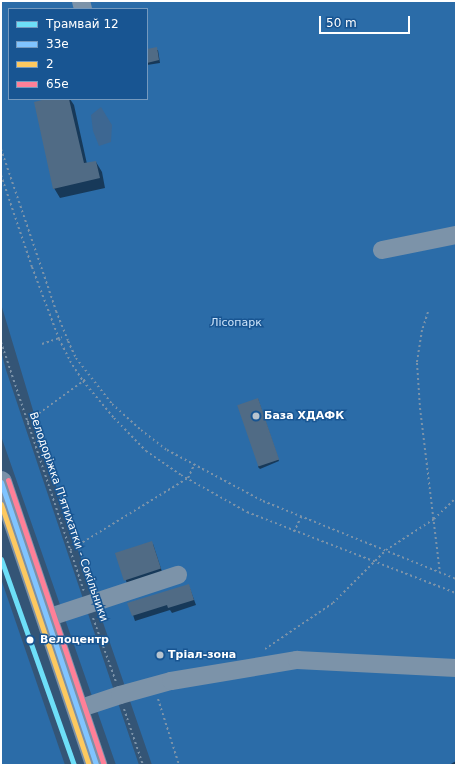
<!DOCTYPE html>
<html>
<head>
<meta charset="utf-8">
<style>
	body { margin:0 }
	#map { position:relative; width:457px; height:766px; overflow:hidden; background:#345576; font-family:"DejaVu Sans",sans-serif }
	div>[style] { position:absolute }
	.green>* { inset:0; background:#2b6ca8 }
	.water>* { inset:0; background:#3d6792 }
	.shadow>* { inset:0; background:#0007; transform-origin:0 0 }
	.building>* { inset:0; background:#506b85; transform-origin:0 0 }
	.path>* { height:2px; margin-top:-1px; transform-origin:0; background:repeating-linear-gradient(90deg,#7c93a9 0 2px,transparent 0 5px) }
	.minor>* { height:18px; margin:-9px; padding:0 9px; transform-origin:9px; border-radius:9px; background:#7c93a9 }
	.major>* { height:22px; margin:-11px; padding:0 11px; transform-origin:11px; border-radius:11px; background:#7b91a8 }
	.bus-1>* { height:5px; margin:-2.5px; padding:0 2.5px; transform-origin:2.5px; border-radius:2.5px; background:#80c4ff }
	.bus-2>* { height:5px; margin:-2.5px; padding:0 2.5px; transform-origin:2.5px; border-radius:2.5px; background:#fdc960 }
	.bus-3>* { height:5px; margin:-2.5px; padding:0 2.5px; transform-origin:2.5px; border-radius:2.5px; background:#ff8098 }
	.tram-1>* { height:5px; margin:-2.5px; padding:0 2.5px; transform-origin:2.5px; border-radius:2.5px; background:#6ddff8 }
	.dots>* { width:11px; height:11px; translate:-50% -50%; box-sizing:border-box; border:2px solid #185592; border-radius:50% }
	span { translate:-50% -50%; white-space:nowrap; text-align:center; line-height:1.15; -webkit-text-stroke:3px #185592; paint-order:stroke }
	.park-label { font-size:11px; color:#cee5fb }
	.poi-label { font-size:11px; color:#fff; font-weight:700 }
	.left { translate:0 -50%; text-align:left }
	.street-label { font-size:11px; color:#fff }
	.stop-label { font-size:11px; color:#fff; font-weight:700 }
	.frame { position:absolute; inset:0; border:2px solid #fff; pointer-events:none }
	.legend { position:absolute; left:8px; top:8px; width:140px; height:92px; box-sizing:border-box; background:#185592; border:1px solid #7499be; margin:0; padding:5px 7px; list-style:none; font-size:12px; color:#fff }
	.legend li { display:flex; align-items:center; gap:8px; height:20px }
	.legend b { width:20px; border:1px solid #7499be }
	.scale { position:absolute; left:319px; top:16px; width:91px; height:18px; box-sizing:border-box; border:2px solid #fff; border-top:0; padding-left:5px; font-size:12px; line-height:14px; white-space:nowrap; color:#fff; -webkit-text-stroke:3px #185592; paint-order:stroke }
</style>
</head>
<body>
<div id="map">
	<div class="green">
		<div style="clip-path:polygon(evenodd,1px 1px,456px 1px,456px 765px,152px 765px,54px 480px,1px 304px,1px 1px,9px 9px,147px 9px,147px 99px,9px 99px,9px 9px)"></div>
		<div style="clip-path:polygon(1px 351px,6px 370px,139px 765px,116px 765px,1px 436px)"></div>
		<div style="clip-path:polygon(1px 579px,65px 765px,1px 765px)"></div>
	</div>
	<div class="water">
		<div style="clip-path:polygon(101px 107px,112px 125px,111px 142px,99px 146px,93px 131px,91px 115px)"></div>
	</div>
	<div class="shadow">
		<div style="clip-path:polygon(147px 50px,158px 50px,160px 63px,147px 65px)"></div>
		<div style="clip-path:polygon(51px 99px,70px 99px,74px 105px,87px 164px,96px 162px,102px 172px,105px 188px,60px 198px,54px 188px)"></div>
		<div style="clip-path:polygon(258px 399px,279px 461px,260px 469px,258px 467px)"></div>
		<div style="left:153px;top:544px;width:29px;height:37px;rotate:72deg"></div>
		<div style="clip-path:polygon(189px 586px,196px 605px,172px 613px,170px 610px,135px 621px,129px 603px)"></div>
		<div style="clip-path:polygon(456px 761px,456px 765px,449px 765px)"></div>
	</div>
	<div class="building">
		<div style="clip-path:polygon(157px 47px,159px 60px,147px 63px,147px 49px)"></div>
		<div style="clip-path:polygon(46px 99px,69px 99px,84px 163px,96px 161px,100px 178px,53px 189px,34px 102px)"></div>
		<div style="left:258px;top:398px;width:65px;height:22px;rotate:71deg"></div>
		<div style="left:152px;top:541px;width:29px;height:39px;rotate:72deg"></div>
		<div style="clip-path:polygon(189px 584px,194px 600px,168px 608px,167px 605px,132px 616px,127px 603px)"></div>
	</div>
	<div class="path">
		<div style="left:1px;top:149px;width:171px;rotate:71.2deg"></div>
		<div style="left:56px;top:311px;width:32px;rotate:68deg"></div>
		<div style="left:68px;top:341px;width:19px;rotate:65deg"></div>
		<div style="left:76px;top:358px;width:58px;rotate:52deg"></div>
		<div style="left:112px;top:404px;width:39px;rotate:42deg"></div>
		<div style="left:141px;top:430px;width:33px;rotate:38deg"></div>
		<div style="left:167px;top:450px;width:109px;rotate:28deg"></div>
		<div style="left:263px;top:501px;width:208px;rotate:22deg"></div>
		<div style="left:1px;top:175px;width:97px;rotate:71.4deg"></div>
		<div style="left:32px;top:267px;width:77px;rotate:69.4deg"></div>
		<div style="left:59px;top:339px;width:25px;rotate:63deg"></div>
		<div style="left:70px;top:361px;width:24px;rotate:57deg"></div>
		<div style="left:83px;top:381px;width:48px;rotate:50deg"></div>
		<div style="left:114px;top:418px;width:46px;rotate:45.9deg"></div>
		<div style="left:146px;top:451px;width:42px;rotate:34.4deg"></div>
		<div style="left:181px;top:475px;width:76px;rotate:29.3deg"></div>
		<div style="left:247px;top:512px;width:224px;rotate:21.2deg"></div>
		<div style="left:428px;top:312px;width:19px;rotate:108deg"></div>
		<div style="left:422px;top:330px;width:33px;rotate:99deg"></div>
		<div style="left:417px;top:363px;width:45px;rotate:86.2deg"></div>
		<div style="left:420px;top:408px;width:166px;rotate:83.1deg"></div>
		<div style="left:1px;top:342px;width:262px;rotate:71.6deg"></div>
		<div style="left:42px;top:344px;width:21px;rotate:-19deg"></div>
		<div style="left:27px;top:422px;width:73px;rotate:-36.1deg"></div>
		<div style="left:294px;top:532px;width:17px;rotate:-65deg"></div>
		<div style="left:70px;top:550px;width:138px;rotate:-31.4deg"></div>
		<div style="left:188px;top:478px;width:14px;rotate:-65deg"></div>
		<div style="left:93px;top:618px;width:68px;rotate:70.2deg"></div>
		<div style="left:265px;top:649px;width:82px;rotate:-34.1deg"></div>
		<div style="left:333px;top:603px;width:75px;rotate:-45deg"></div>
		<div style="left:386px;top:550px;width:57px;rotate:-32.9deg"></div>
		<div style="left:434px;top:519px;width:30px;rotate:-44deg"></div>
		<div style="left:158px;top:699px;width:69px;rotate:72.3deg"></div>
		<div style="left:124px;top:709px;width:59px;rotate:71.3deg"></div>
	</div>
	<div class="minor">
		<div style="left:81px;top:1px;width:8px;rotate:76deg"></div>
		<div style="left:382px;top:250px;width:76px;rotate:-11.5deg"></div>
		<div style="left:47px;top:618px;width:138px;rotate:-18.2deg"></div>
		<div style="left:78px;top:709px;width:44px;rotate:-18.4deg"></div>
		<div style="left:120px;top:695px;width:53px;rotate:-15.4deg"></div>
		<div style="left:171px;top:681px;width:128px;rotate:-9.5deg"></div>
		<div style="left:297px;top:660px;width:159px;rotate:2.9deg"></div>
	</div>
	<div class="major">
		<div style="left:1px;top:482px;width:299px;rotate:71.4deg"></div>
	</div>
	<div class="bus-1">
		<div style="left:1px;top:482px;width:299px;rotate:71.4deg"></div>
	</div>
	<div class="bus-2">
		<div style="left:1px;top:504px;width:275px;rotate:71.4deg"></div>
	</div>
	<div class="bus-3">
		<div style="left:8px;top:480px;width:299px;rotate:71.4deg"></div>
	</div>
	<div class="tram-1">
		<div style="left:1px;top:559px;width:219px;rotate:70.5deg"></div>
	</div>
	<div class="dots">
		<div style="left:256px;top:416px;background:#b8c4cf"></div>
		<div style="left:30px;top:640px;background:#fff"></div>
		<div style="left:160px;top:655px;background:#b8c4cf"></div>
	</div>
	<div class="park-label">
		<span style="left:236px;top:323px">Лісопарк</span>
	</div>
	<div class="poi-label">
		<span class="left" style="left:264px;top:416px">База ХДАФК</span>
		<span class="left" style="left:168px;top:655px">Тріал-зона</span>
	</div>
	<div class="street-label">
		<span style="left:68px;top:517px;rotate:71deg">Велодоріжка П'ятихатки - Сокільники</span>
	</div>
	<div class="stop-label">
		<span class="left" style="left:40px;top:640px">Велоцентр</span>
	</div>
	<div class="frame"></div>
	<ul class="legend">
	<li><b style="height:5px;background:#6ddff8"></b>Трамвай 12</li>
	<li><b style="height:5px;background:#80c4ff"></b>33е</li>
	<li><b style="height:5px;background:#fdc960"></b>2</li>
	<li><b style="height:5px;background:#ff8098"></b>65е</li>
	</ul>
	<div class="scale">50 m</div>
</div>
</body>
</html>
